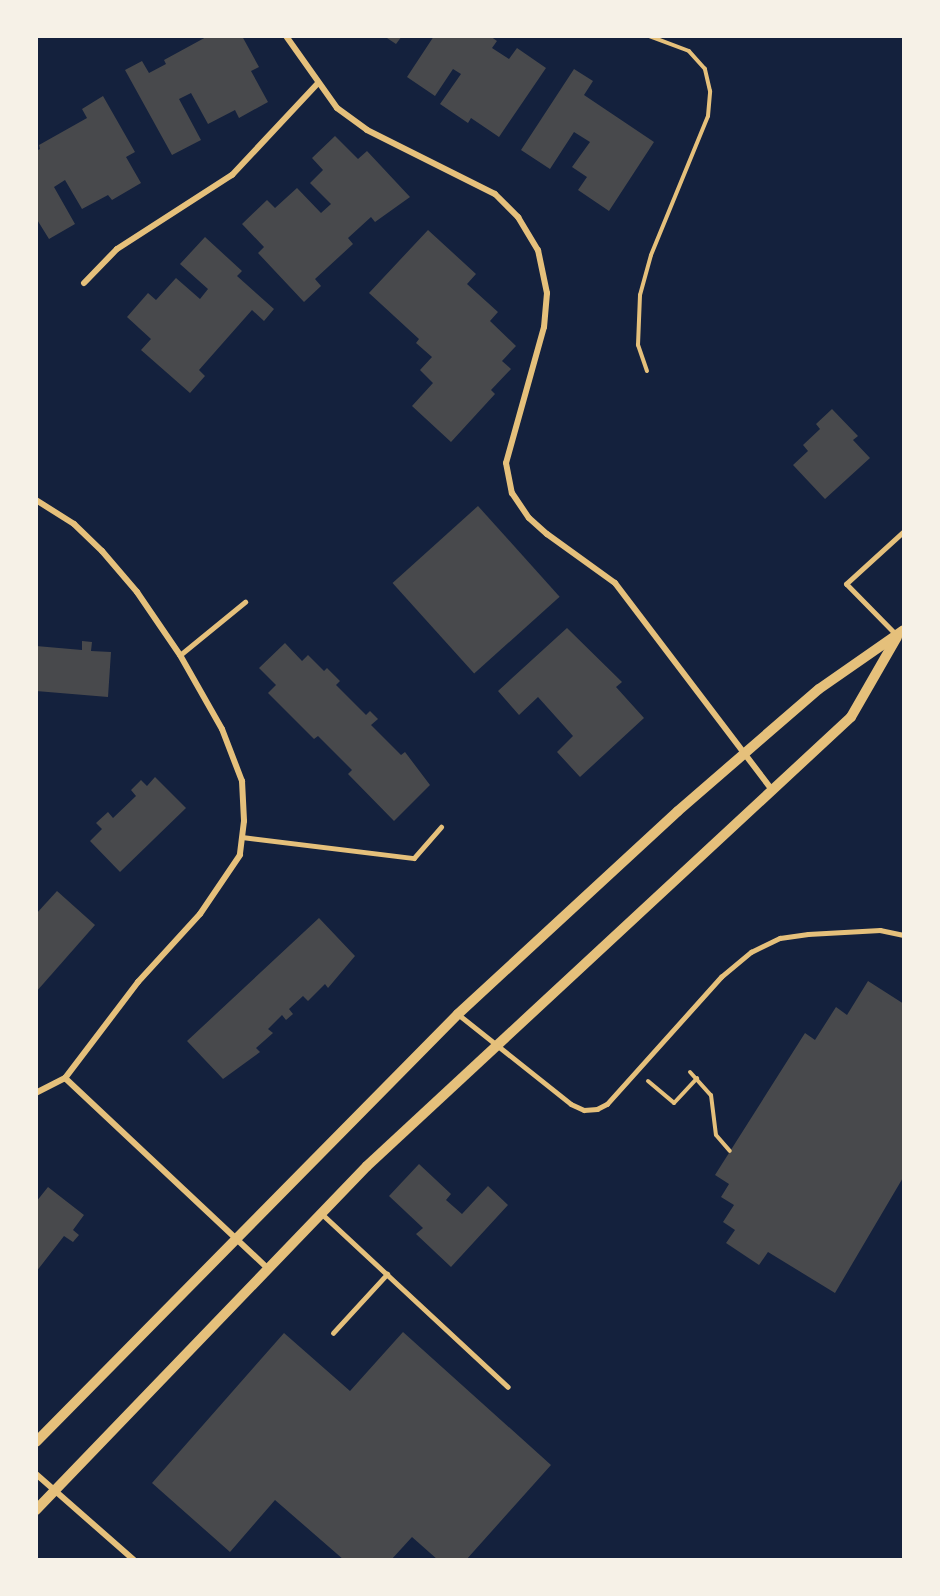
<!DOCTYPE html>
<html>
<head>
<meta charset="utf-8">
<style>
	body { margin:0 }
	#map { position:relative; width:940px; height:1596px; overflow:hidden; background:#14213d; font-family:"Zilla Slab",serif }
	div>[style] { position:absolute }
	.building>* { inset:0; background:#48494c; transform-origin:0 0 }
	.path>* { height:4px; margin:-2px; padding:0 2px; transform-origin:2px; border-radius:2px; background:#e5c07b }
	.service>* { height:4.5px; margin:-2.25px; padding:0 2.25px; transform-origin:2.25px; border-radius:2.25px; background:#e5c07b }
	.minor>* { height:6px; margin:-3px; padding:0 3px; transform-origin:3px; border-radius:3px; background:#e5c07b }
	.tertiary>* { height:10px; margin:-5px; padding:0 5px; transform-origin:5px; border-radius:5px; background:#e5c07b }
	span { translate:-50% -50%; white-space:nowrap; text-align:center; line-height:1.15; -webkit-text-stroke:6px #f6f1e7; paint-order:stroke }
	.frame { position:absolute; inset:0; border:38px solid #f6f1e7; pointer-events:none }
</style>
</head>
<body>
<div id="map">
	<div class="building">
		<div style="clip-path:polygon(208px 36px,242px 36px,259px 67px,251px 71px,268px 102px,239px 118px,235px 110px,208px 124px,191px 93px,179px 99px,201px 140px,172px 155px,125px 70px,142px 61px,149px 73px,166px 64px,164px 60px)"></div>
		<div style="clip-path:polygon(384px 36px,402px 36px,396px 44px)"></div>
		<div style="clip-path:polygon(434px 36px,490px 36px,497px 41px,492px 48px,509px 59px,517px 48px,546px 68px,499px 137px,471px 118px,468px 123px,440px 104px,461px 74px,453px 69px,435px 96px,407px 77px)"></div>
		<div style="clip-path:polygon(574px 69px,593px 81px,584px 95px,654px 142px,609px 211px,578px 190px,587px 177px,572px 167px,590px 142px,574px 132px,550px 169px,521px 150px)"></div>
		<div style="clip-path:polygon(103px 96px,135px 152px,126px 157px,141px 183px,112px 200px,108px 195px,82px 209px,65px 180px,54px 187px,75px 224px,49px 239px,36px 218px,36px 151px,40px 149px,39px 145px,87px 118px,82px 109px)"></div>
		<div style="clip-path:polygon(335px 136px,358px 159px,367px 151px,410px 197px,375px 222px,371px 217px,348px 238px,353px 244px,315px 279px,321px 286px,304px 302px,258px 253px,264px 247px,242px 224px,267px 200px,275px 208px,297px 188px,321px 213px,331px 204px,310px 183px,323px 170px,312px 158px)"></div>
		<div style="clip-path:polygon(428px 230px,476px 274px,467px 284px,498px 312px,490px 321px,516px 346px,502px 361px,511px 369px,491px 390px,495px 394px,451px 442px,412px 406px,433px 383px,420px 370px,432px 357px,416px 343px,419px 339px,369px 293px)"></div>
		<div style="clip-path:polygon(205px 237px,242px 271px,237px 276px,274px 309px,264px 321px,252px 310px,199px 370px,205px 376px,190px 393px,141px 350px,151px 339px,127px 317px,148px 293px,156px 300px,176px 278px,200px 299px,208px 289px,180px 264px)"></div>
		<div style="clip-path:polygon(832px 409px,858px 436px,853px 440px,870px 458px,825px 499px,793px 465px,808px 451px,803px 445px,820px 429px,816px 424px)"></div>
		<div style="left:478px;top:506px;width:122px;height:115px;rotate:48deg"></div>
		<div style="clip-path:polygon(567px 628px,622px 682px,616px 687px,644px 718px,580px 777px,557px 752px,573px 736px,538px 697px,519px 715px,498px 691px)"></div>
		<div style="clip-path:polygon(82px 641px,92px 642px,91px 651px,111px 652px,108px 697px,36px 691px,36px 646px,82px 650px)"></div>
		<div style="clip-path:polygon(285px 643px,302px 661px,308px 655px,324px 671px,327px 668px,340px 681px,336px 685px,366px 715px,370px 711px,378px 719px,371px 725px,401px 755px,405px 752px,430px 785px,394px 821px,348px 774px,352px 770px,318px 736px,314px 739px,268px 693px,276px 685px,259px 668px)"></div>
		<div style="clip-path:polygon(155px 777px,186px 808px,120px 872px,90px 841px,102px 829px,96px 823px,108px 812px,113px 818px,136px 796px,131px 790px,141px 780px,147px 786px)"></div>
		<div style="clip-path:polygon(57px 891px,95px 925px,36px 992px,36px 914px)"></div>
		<div style="clip-path:polygon(319px 918px,355px 956px,328px 988px,325px 984px,308px 1001px,303px 996px,289px 1009px,293px 1014px,286px 1020px,282px 1015px,268px 1029px,273px 1033px,256px 1048px,260px 1052px,223px 1079px,187px 1041px)"></div>
		<div style="clip-path:polygon(868px 981px,904px 1004px,904px 1176px,835px 1293px,768px 1252px,759px 1265px,726px 1243px,735px 1230px,723px 1222px,734px 1205px,721px 1197px,729px 1184px,715px 1175px,805px 1033px,815px 1040px,836px 1007px,847px 1015px)"></div>
		<div style="clip-path:polygon(419px 1164px,451px 1194px,446px 1200px,462px 1214px,488px 1186px,508px 1205px,451px 1267px,416px 1234px,423px 1228px,389px 1196px)"></div>
		<div style="clip-path:polygon(48px 1187px,84px 1215px,73px 1230px,79px 1235px,73px 1242px,64px 1236px,36px 1272px,36px 1202px)"></div>
		<div style="clip-path:polygon(403px 1332px,551px 1465px,466px 1560px,438px 1560px,412px 1537px,391px 1560px,344px 1560px,275px 1500px,230px 1552px,152px 1483px,284px 1333px,350px 1391px)"></div>
	</div>
	<div class="path">
		<div style="left:647px;top:371px;width:28px;rotate:-109deg"></div>
		<div style="left:638px;top:345px;width:50px;rotate:-87.7deg"></div>
		<div style="left:640px;top:295px;width:41px;rotate:-74.6deg"></div>
		<div style="left:651px;top:255px;width:150px;rotate:-67.7deg"></div>
		<div style="left:708px;top:116px;width:25px;rotate:-85deg"></div>
		<div style="left:710px;top:91px;width:23px;rotate:-103deg"></div>
		<div style="left:705px;top:69px;width:24px;rotate:-132deg"></div>
		<div style="left:689px;top:51px;width:43px;rotate:-159.4deg"></div>
		<div style="left:690px;top:1072px;width:31px;rotate:48deg"></div>
		<div style="left:711px;top:1095px;width:40px;rotate:82.9deg"></div>
		<div style="left:716px;top:1135px;width:21px;rotate:49deg"></div>
		<div style="left:648px;top:1081px;width:34px;rotate:40deg"></div>
		<div style="left:674px;top:1103px;width:34px;rotate:-47deg"></div>
	</div>
	<div class="service">
		<div style="left:896px;top:635px;width:71px;rotate:-134.4deg"></div>
		<div style="left:846px;top:584px;width:79px;rotate:-42.4deg"></div>
		<div style="left:180px;top:655px;width:84px;rotate:-39.2deg"></div>
		<div style="left:242px;top:837px;width:173px;rotate:7deg"></div>
		<div style="left:414px;top:858px;width:41px;rotate:-48.9deg"></div>
		<div style="left:458px;top:1014px;width:144px;rotate:38.5deg"></div>
		<div style="left:571px;top:1104px;width:14px;rotate:25deg"></div>
		<div style="left:584px;top:1110px;width:13px;rotate:-4deg"></div>
		<div style="left:597px;top:1109px;width:11px;rotate:-27deg"></div>
		<div style="left:607px;top:1104px;width:171px;rotate:-48.1deg"></div>
		<div style="left:721px;top:977px;width:39px;rotate:-40deg"></div>
		<div style="left:751px;top:952px;width:32px;rotate:-26deg"></div>
		<div style="left:780px;top:938px;width:28px;rotate:-8deg"></div>
		<div style="left:808px;top:934px;width:72px;rotate:-3.2deg"></div>
		<div style="left:880px;top:930px;width:25px;rotate:12deg"></div>
		<div style="left:321px;top:1213px;width:255px;rotate:42.9deg"></div>
		<div style="left:333px;top:1333px;width:80px;rotate:-47.5deg"></div>
	</div>
	<div class="minor">
		<div style="left:286px;top:36px;width:88px;rotate:54.7deg"></div>
		<div style="left:337px;top:108px;width:37px;rotate:36deg"></div>
		<div style="left:367px;top:130px;width:143px;rotate:26.6deg"></div>
		<div style="left:495px;top:194px;width:33px;rotate:45deg"></div>
		<div style="left:518px;top:217px;width:39px;rotate:59deg"></div>
		<div style="left:538px;top:250px;width:44px;rotate:78.2deg"></div>
		<div style="left:547px;top:293px;width:34px;rotate:95deg"></div>
		<div style="left:544px;top:327px;width:141px;rotate:105.6deg"></div>
		<div style="left:506px;top:463px;width:31px;rotate:79deg"></div>
		<div style="left:512px;top:493px;width:30px;rotate:56deg"></div>
		<div style="left:529px;top:518px;width:24px;rotate:42deg"></div>
		<div style="left:547px;top:534px;width:84px;rotate:35.8deg"></div>
		<div style="left:615px;top:583px;width:260px;rotate:52.8deg"></div>
		<div style="left:84px;top:283px;width:47px;rotate:-45.9deg"></div>
		<div style="left:117px;top:249px;width:137px;rotate:-32.8deg"></div>
		<div style="left:232px;top:175px;width:126px;rotate:-46.9deg"></div>
		<div style="left:36px;top:500px;width:45px;rotate:32.3deg"></div>
		<div style="left:74px;top:524px;width:39px;rotate:44deg"></div>
		<div style="left:102px;top:551px;width:54px;rotate:49.5deg"></div>
		<div style="left:137px;top:592px;width:76px;rotate:55.7deg"></div>
		<div style="left:180px;top:655px;width:85px;rotate:60.4deg"></div>
		<div style="left:222px;top:729px;width:56px;rotate:69deg"></div>
		<div style="left:242px;top:781px;width:40px;rotate:87.1deg"></div>
		<div style="left:244px;top:821px;width:34px;rotate:97deg"></div>
		<div style="left:240px;top:855px;width:71px;rotate:124.1deg"></div>
		<div style="left:200px;top:914px;width:92px;rotate:132.4deg"></div>
		<div style="left:138px;top:982px;width:121px;rotate:127.2deg"></div>
		<div style="left:65px;top:1078px;width:33px;rotate:153deg"></div>
		<div style="left:65px;top:1078px;width:277px;rotate:43.2deg"></div>
		<div style="left:36px;top:1474px;width:130px;rotate:41.3deg"></div>
	</div>
	<div class="tertiary">
		<div style="left:36px;top:1442px;width:601px;rotate:-45.4deg"></div>
		<div style="left:458px;top:1014px;width:299px;rotate:-42.7deg"></div>
		<div style="left:678px;top:811px;width:186px;rotate:-40.9deg"></div>
		<div style="left:819px;top:689px;width:103px;rotate:-34.8deg"></div>
		<div style="left:36px;top:1510px;width:477px;rotate:-46.1deg"></div>
		<div style="left:367px;top:1166px;width:660px;rotate:-42.85deg"></div>
		<div style="left:851px;top:717px;width:92px;rotate:-60.1deg"></div>
	</div>
	<div class="frame"></div>
</div>
</body>
</html>
